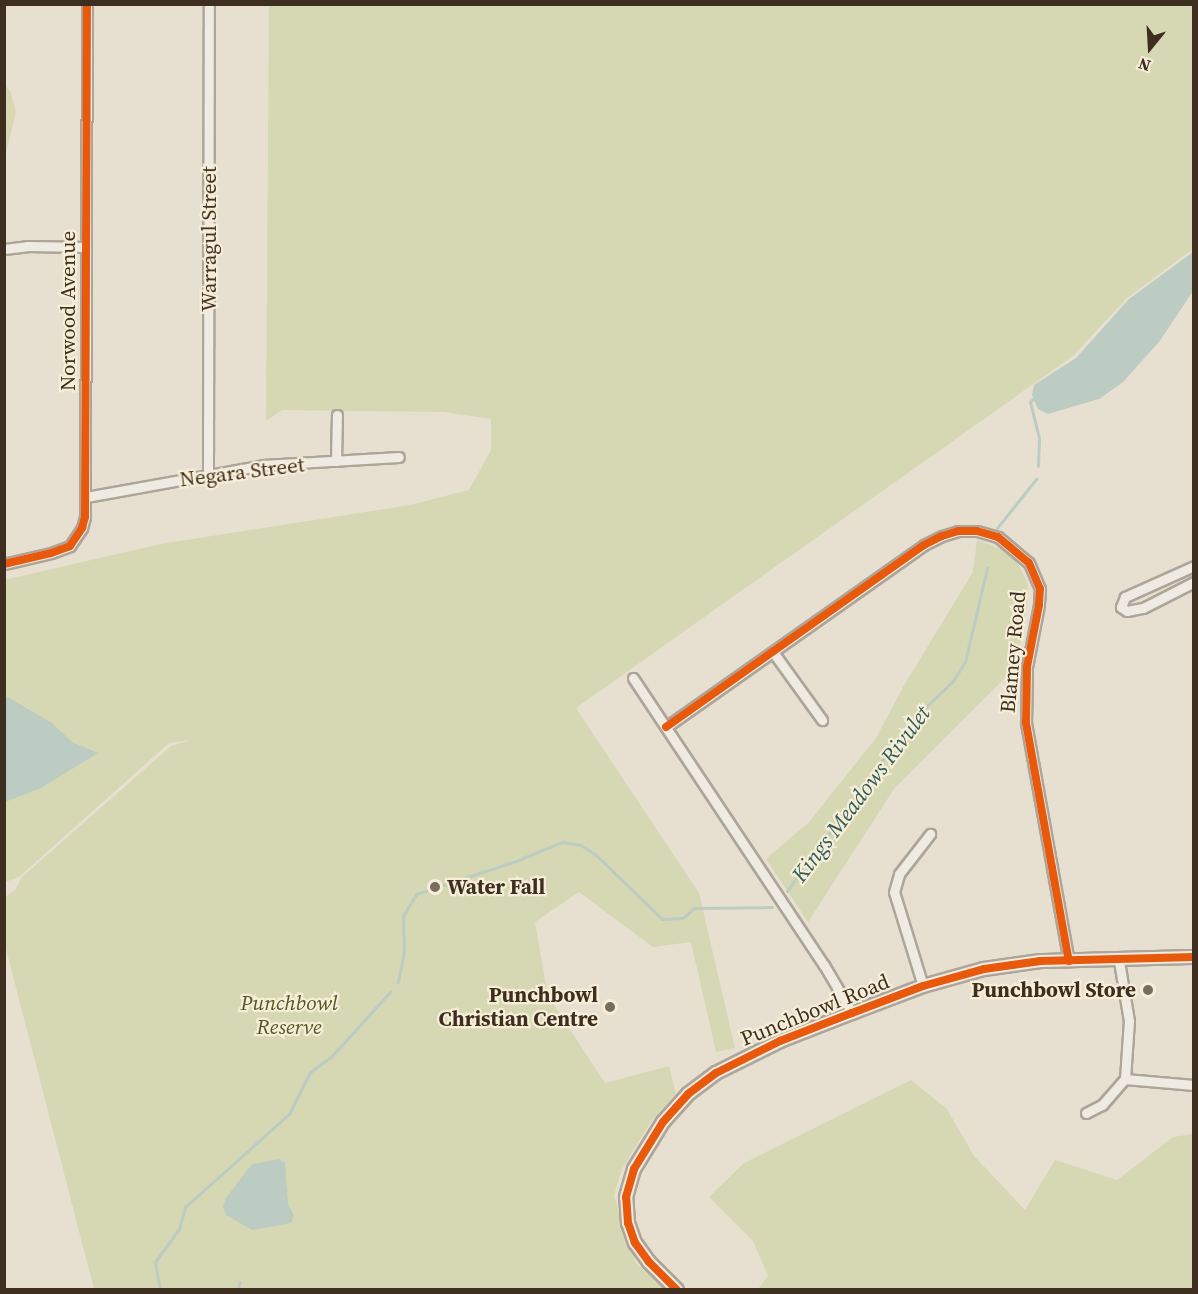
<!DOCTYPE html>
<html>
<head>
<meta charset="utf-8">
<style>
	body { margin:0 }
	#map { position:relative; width:1198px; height:1294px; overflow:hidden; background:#e7e0d1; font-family:"Source Serif 4",serif }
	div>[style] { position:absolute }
	.green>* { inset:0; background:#d6d7b3 }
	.water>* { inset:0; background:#bcccc2 }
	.stream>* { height:3px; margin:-1.5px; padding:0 1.5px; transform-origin:1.5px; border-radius:1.5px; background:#bcccc2 }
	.roads { filter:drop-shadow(2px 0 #ada599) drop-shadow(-2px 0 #ada599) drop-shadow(0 2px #ada599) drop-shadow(0 -2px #ada599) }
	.minor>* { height:9px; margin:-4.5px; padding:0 4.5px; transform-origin:4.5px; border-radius:4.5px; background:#efebe3 }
	.tertiary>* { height:12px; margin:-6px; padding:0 6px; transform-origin:6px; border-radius:6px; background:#efebe3 }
	.cycleway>* { height:8px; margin:-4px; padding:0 4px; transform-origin:4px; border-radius:4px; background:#e8590c }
	.dots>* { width:16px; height:16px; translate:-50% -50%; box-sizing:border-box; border:3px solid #f7eed8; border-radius:50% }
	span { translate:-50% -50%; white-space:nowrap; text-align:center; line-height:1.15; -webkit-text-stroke:4.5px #f7eed8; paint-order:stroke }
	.street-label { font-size:21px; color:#3d2e20 }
	.poi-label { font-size:21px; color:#3d2e20; font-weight:700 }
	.left { translate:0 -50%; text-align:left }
	.right { translate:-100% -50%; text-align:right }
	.park-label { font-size:21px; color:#4d5a26; font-style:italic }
	.water-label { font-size:22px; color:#2f5d5a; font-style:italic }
	.frame { position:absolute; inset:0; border:6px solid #3d2e20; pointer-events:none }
	.north { position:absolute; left:1120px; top:18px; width:60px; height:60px; -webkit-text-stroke:4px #f7eed8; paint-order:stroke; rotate:198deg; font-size:16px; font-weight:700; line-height:24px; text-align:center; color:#3d2e20 }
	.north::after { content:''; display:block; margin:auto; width:21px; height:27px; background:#3d2e20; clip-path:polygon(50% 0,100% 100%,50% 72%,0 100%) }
</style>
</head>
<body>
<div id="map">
	<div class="green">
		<div style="clip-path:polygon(269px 5px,1193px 5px,1193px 249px,1127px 298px,1073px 356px,576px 708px,699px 893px,735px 1048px,716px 1052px,691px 942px,653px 947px,579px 892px,535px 922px,548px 996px,605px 1083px,669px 1066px,676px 1094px,652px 1120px,621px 1171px,614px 1196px,636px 1263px,665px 1289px,94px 1289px,5px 945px,5px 897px,15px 890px,22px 877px,171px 746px,190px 740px,169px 743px,19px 877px,5px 882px,4px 580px,161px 544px,410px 505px,469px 490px,491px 450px,491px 419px,444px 412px,282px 410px,266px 421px)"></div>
		<div style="clip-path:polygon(5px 85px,10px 91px,16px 112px,5px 157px)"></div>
		<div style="clip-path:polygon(977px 540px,1002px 549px,1017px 562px,1028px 583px,1027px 607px,1016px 667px,894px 789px,808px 922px,766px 859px,809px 822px,876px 738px,903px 687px,973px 572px)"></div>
		<div style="clip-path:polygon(911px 1080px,947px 1109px,974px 1156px,1025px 1210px,1055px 1160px,1117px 1180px,1173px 1137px,1193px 1134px,1193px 1289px,758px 1289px,768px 1276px,753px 1241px,709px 1197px,744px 1163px)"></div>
	</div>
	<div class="water">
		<div style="clip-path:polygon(1193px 252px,1193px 291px,1159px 342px,1123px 382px,1099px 399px,1048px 414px,1038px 409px,1032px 395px,1034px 385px,1076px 358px,1129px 299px)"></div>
		<div style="clip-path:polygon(4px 695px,52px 723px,72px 742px,98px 753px,41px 788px,5px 802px)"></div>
		<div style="clip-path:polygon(279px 1159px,285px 1163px,288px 1203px,294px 1216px,291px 1223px,252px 1230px,226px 1215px,223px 1206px,226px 1198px,252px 1164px)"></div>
	</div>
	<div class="stream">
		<div style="left:1036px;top:396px;width:8px;rotate:135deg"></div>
		<div style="left:1030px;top:402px;width:37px;rotate:76deg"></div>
		<div style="left:1039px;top:438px;width:28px;rotate:92deg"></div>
		<div style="left:997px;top:528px;width:63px;rotate:-51.5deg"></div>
		<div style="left:787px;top:891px;width:210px;rotate:-53.9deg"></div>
		<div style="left:911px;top:721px;width:57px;rotate:-43.6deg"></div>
		<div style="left:952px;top:682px;width:24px;rotate:-57deg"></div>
		<div style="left:965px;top:662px;width:97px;rotate:-76.8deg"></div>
		<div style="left:398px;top:982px;width:33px;rotate:-79deg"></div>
		<div style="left:404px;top:950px;width:34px;rotate:-92deg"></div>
		<div style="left:403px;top:916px;width:26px;rotate:-59deg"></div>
		<div style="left:416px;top:894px;width:105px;rotate:-18.3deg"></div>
		<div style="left:516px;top:861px;width:50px;rotate:-22.4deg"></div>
		<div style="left:562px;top:842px;width:19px;rotate:9deg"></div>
		<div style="left:581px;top:845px;width:18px;rotate:34deg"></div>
		<div style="left:596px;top:855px;width:92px;rotate:44.1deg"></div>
		<div style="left:662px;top:919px;width:21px;rotate:-3deg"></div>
		<div style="left:683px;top:918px;width:15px;rotate:-42deg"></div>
		<div style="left:694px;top:908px;width:78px;rotate:-0.7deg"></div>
		<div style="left:160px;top:1290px;width:28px;rotate:-100deg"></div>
		<div style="left:155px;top:1262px;width:41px;rotate:-54deg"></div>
		<div style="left:179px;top:1229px;width:23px;rotate:-75deg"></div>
		<div style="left:185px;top:1207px;width:140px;rotate:-41.8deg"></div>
		<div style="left:289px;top:1114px;width:47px;rotate:-63.4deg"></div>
		<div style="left:310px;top:1072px;width:26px;rotate:-36deg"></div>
		<div style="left:331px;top:1057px;width:88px;rotate:-47.8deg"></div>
		<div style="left:238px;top:1290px;width:8px;rotate:-76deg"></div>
	</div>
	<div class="roads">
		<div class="minor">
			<div style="left:4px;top:249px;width:23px;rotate:-7deg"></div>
			<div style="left:27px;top:246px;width:59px;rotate:1deg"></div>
			<div style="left:336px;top:461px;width:46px;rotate:-88.8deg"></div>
			<div style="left:208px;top:474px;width:470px;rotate:-89.9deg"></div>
			<div style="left:86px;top:497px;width:180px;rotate:-10.2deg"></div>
			<div style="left:263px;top:465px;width:136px;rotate:-3.4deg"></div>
			<div style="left:4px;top:564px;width:48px;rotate:-13.2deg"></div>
			<div style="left:51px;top:553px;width:20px;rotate:-20deg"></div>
			<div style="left:70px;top:546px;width:22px;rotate:-56deg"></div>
			<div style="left:82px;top:528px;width:11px;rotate:-75deg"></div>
			<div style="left:85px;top:517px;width:513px;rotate:-89.78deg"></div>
			<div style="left:1194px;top:566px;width:76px;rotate:155.8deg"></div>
			<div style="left:1125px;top:597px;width:11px;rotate:112deg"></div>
			<div style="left:1121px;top:607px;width:7px;rotate:34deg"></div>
			<div style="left:1127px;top:611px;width:16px;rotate:-11deg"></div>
			<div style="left:1143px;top:608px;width:57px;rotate:-27deg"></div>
			<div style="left:773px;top:652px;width:84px;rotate:54.2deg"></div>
			<div style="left:633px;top:678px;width:345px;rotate:56.4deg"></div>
			<div style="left:824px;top:965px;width:56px;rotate:59.7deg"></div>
			<div style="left:666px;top:727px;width:316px;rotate:-35.2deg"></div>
			<div style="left:924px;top:545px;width:20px;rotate:-27deg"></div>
			<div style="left:942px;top:536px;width:17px;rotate:-17deg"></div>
			<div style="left:958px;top:531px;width:19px"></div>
			<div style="left:977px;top:531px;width:22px;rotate:16deg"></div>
			<div style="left:998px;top:537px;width:40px;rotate:40deg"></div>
			<div style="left:1029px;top:563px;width:28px;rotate:67deg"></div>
			<div style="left:1040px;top:589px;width:16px;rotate:94deg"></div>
			<div style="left:1039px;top:605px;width:63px;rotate:101deg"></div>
			<div style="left:1027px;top:667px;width:56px;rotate:91deg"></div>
			<div style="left:1026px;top:723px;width:242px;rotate:79.8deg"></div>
			<div style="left:923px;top:986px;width:98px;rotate:-107.1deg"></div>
			<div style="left:894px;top:892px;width:19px;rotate:-74deg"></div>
			<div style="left:899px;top:874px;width:51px;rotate:-52.2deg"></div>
			<div style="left:1125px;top:1079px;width:69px;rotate:5deg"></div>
			<div style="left:1086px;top:1113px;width:18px;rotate:-27deg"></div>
			<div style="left:1102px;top:1105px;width:35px;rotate:-49deg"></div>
			<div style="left:1125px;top:1079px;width:58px;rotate:-86.1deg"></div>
			<div style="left:1129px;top:1021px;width:61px;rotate:-99.5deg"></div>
		</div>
		<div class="tertiary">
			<div style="left:677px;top:1290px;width:40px;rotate:-135deg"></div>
			<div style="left:649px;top:1262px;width:24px;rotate:-126deg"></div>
			<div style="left:635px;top:1243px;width:21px;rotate:-109deg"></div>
			<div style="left:628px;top:1223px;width:26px;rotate:-94deg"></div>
			<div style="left:626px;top:1197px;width:29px;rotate:-74deg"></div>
			<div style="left:634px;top:1169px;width:55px;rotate:-58.3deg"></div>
			<div style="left:663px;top:1122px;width:38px;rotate:-48deg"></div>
			<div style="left:688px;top:1094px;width:35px;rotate:-37deg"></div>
			<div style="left:716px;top:1073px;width:72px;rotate:-26.6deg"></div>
			<div style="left:780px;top:1041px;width:77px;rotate:-21.3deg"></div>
			<div style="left:852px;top:1013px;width:76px;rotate:-20.8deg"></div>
			<div style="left:923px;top:986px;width:63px;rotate:-15.6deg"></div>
			<div style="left:984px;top:969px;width:57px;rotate:-8.1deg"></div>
			<div style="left:1040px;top:961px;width:154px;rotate:-1.5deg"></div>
		</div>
	</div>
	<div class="cycleway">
		<div style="left:4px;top:564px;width:48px;rotate:-13.2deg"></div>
		<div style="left:51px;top:553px;width:20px;rotate:-20deg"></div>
		<div style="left:70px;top:546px;width:22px;rotate:-56deg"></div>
		<div style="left:82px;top:528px;width:11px;rotate:-75deg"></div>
		<div style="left:85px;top:517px;width:513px;rotate:-89.78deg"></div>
		<div style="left:666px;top:727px;width:316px;rotate:-35.2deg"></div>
		<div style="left:924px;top:545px;width:20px;rotate:-27deg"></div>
		<div style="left:942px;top:536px;width:17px;rotate:-17deg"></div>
		<div style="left:958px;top:531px;width:19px"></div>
		<div style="left:977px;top:531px;width:22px;rotate:16deg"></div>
		<div style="left:998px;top:537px;width:40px;rotate:40deg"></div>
		<div style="left:1029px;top:563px;width:28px;rotate:67deg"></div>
		<div style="left:1040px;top:589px;width:16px;rotate:94deg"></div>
		<div style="left:1039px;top:605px;width:63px;rotate:101deg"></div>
		<div style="left:1027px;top:667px;width:56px;rotate:91deg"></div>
		<div style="left:1026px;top:723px;width:242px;rotate:79.8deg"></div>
		<div style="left:677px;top:1290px;width:40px;rotate:-135deg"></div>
		<div style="left:649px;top:1262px;width:24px;rotate:-126deg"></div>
		<div style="left:635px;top:1243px;width:21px;rotate:-109deg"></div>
		<div style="left:628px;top:1223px;width:26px;rotate:-94deg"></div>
		<div style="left:626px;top:1197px;width:29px;rotate:-74deg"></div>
		<div style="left:634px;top:1169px;width:55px;rotate:-58.3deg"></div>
		<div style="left:663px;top:1122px;width:38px;rotate:-48deg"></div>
		<div style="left:688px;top:1094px;width:35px;rotate:-37deg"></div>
		<div style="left:716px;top:1073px;width:72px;rotate:-26.6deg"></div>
		<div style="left:780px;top:1041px;width:77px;rotate:-21.3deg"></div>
		<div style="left:852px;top:1013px;width:76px;rotate:-20.8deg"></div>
		<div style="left:923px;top:986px;width:63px;rotate:-15.6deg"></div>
		<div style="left:984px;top:969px;width:57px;rotate:-8.1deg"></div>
		<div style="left:1040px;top:961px;width:154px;rotate:-1.5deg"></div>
	</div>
	<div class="dots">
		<div style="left:435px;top:887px;background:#786c5e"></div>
		<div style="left:1148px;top:990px;background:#786c5e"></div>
		<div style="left:610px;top:1007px;background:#786c5e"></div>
	</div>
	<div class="street-label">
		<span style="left:209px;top:239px;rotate:-90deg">Warragul Street</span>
		<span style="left:68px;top:311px;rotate:-90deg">Norwood Avenue</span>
		<span style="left:242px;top:472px;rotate:-7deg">Negara Street</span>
		<span style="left:1013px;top:652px;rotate:-85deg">Blamey Road</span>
		<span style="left:815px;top:1010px;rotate:-22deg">Punchbowl Road</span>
	</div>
	<div class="poi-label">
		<span class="left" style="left:447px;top:887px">Water Fall</span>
		<span class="right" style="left:1136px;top:990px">Punchbowl Store</span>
		<span class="right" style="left:598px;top:1007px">Punchbowl<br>Christian Centre</span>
	</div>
	<div class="park-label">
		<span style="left:289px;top:1015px">Punchbowl<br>Reserve</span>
	</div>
	<div class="water-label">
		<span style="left:861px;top:794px;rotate:-53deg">Kings Meadows Rivulet</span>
	</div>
	<div class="frame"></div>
	<div class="north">N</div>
</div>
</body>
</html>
